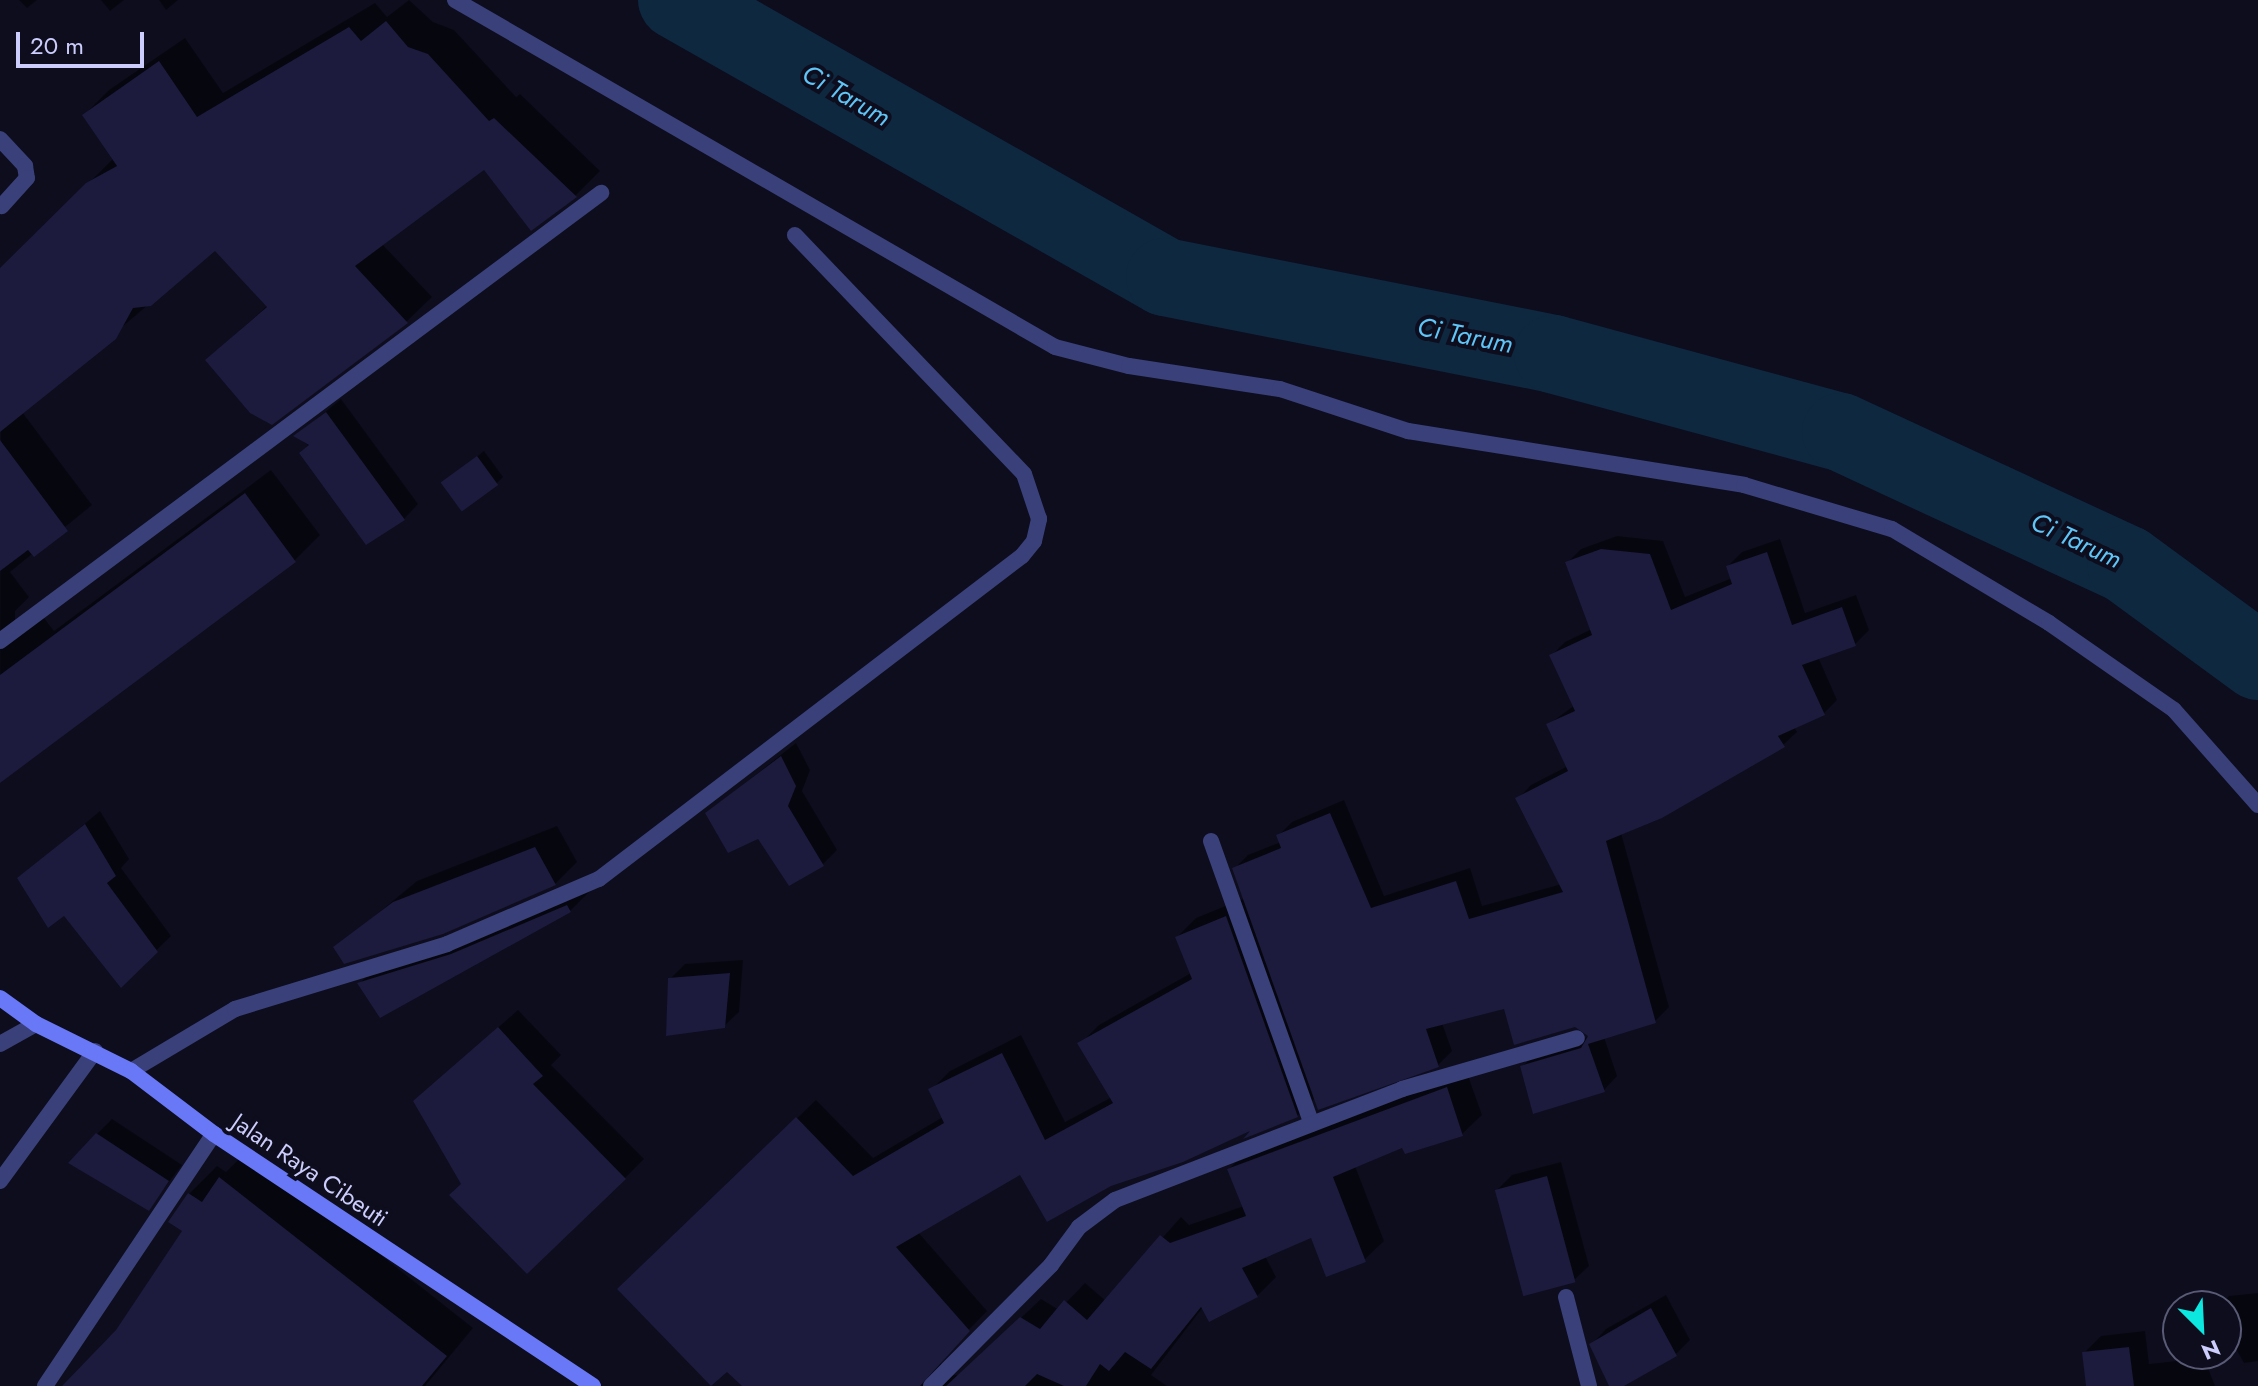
<!DOCTYPE html>
<html>
<head>
<meta charset="utf-8">
<style>
	body { margin:0 }
	#map { position:relative; width:2258px; height:1386px; overflow:hidden; background:#0d0d1d; font-family:Jost,sans-serif }
	div>[style] { position:absolute }
	.shadow>* { inset:0; background:#0007 }
	.river>* { height:78px; margin:-39px; padding:0 39px; transform-origin:39px; border-radius:39px; background:#0e2840 }
	.building>* { inset:0; background:#1c1a3d; transform-origin:0 0 }
	.service>* { height:16px; margin:-8px; padding:0 8px; transform-origin:8px; border-radius:8px; background:#3a407a }
	.minor>* { height:16px; margin:-8px; padding:0 8px; transform-origin:8px; border-radius:8px; background:#3a407a }
	.secondary>* { height:16px; margin:-8px; padding:0 8px; transform-origin:8px; border-radius:8px; background:#6878f7 }
	span { translate:-50% -50%; white-space:nowrap; text-align:center; line-height:1.15; -webkit-text-stroke:8px #0d0d1d; paint-order:stroke }
	.street-label { font-size:24px; color:#cccdfc }
	.water-label { font-size:26px; color:#5fc5f7; font-style:italic }
	.north { position:absolute; left:2162px; top:1290px; width:80px; height:80px; box-sizing:border-box; background:#0d0d1d; border:2px solid #595a76; border-radius:50%; rotate:156deg; font-size:22px; font-weight:700; line-height:32px; text-align:center; color:#cccdfc }
	.north::after { content:''; display:block; margin:auto; width:28px; height:36px; background:#0ce8e0; clip-path:polygon(50% 0,100% 100%,50% 72%,0 100%) }
	.scale { position:absolute; left:16px; top:32px; width:128px; height:36px; box-sizing:border-box; border:4px solid #cccdfc; border-top:0; padding-left:10px; font-size:24px; line-height:28px; white-space:nowrap; color:#cccdfc; -webkit-text-stroke:6px #0d0d1d; paint-order:stroke }
</style>
</head>
<body>
<div id="map">
	<div class="shadow">
		<div style="clip-path:polygon(19px 0,37px 0,27px 8px)"></div>
		<div style="clip-path:polygon(101px 0,124px 0,110px 11px)"></div>
		<div style="clip-path:polygon(159px 0,178px 0,166px 10px)"></div>
		<div style="clip-path:polygon(409px 0,433px 22px,454px 30px,516px 97px,520px 94px,600px 171px,575px 196px,484px 167px,382px 244px,432px 297px,407px 321px,272px 422px,208px 360px,268px 305px,215px 248px,22px 412px,92px 505px,10px 572px,29px 597px,15px 611px,15px 622px,44px 618px,54px 631px,271px 470px,320px 535px,295px 560px,0 780px,1px 270px,114px 158px,84px 115px,109px 90px,185px 38px,223px 93px,375px 3px,387px 17px)"></div>
		<div style="clip-path:polygon(341px 399px,418px 504px,404px 519px,296px 436px)"></div>
		<div style="clip-path:polygon(484px 451px,503px 477px,496px 484px,451px 477px)"></div>
		<div style="clip-path:polygon(1617px 536px,1663px 541px,1685px 597px,1732px 578px,1728px 566px,1742px 552px,1780px 539px,1805px 613px,1856px 595px,1869px 630px,1855px 644px,1818px 657px,1837px 700px,1824px 713px,1794px 727px,1797px 732px,1783px 745px,1621px 833px,1669px 1007px,1655px 1021px,1604px 1037px,1617px 1076px,1604px 1090px,1522px 1067px,1536px 1053px,1591px 1036px,1581px 1025px,1505px 1006px,1442px 1023px,1452px 1051px,1438px 1065px,1316px 1097px,1297px 1116px,1020px 1172px,918px 1232px,987px 1311px,941px 1358px,942px 1376px,960px 1375px,1041px 1299px,1059px 1310px,1085px 1283px,1106px 1301px,1181px 1217px,1189px 1225px,1244px 1206px,1229px 1169px,1248px 1150px,1466px 1070px,1482px 1115px,1462px 1134px,1406px 1152px,1403px 1146px,1355px 1166px,1384px 1241px,1364px 1260px,1312px 1236px,1265px 1256px,1276px 1277px,1257px 1296px,1203px 1307px,1151px 1375px,1167px 1386px,745px 1386px,639px 1270px,816px 1100px,873px 1158px,943px 1117px,931px 1090px,950px 1071px,1021px 1035px,1065px 1122px,1112px 1097px,1080px 1044px,1099px 1025px,1191px 973px,1177px 937px,1196px 918px,1245px 898px,1235px 868px,1248px 855px,1281px 842px,1278px 836px,1292px 822px,1344px 800px,1384px 896px,1470px 868px,1482px 906px,1562px 884px,1518px 799px,1531px 785px,1568px 766px,1549px 724px,1575px 705px,1552px 655px,1565px 642px,1592px 629px,1567px 563px,1581px 549px)"></div>
		<div style="clip-path:polygon(796px 743px,810px 770px,802px 791px,837px 850px,823px 864px,707px 813px)"></div>
		<div style="clip-path:polygon(100px 811px,129px 859px,121px 868px,171px 936px,121px 985px,64px 913px,19px 879px)"></div>
		<div style="clip-path:polygon(557px 826px,577px 862px,555px 884px,336px 948px,417px 881px)"></div>
		<div style="clip-path:polygon(592px 889px,570px 911px,381px 1015px,360px 983px,381px 962px)"></div>
		<div style="clip-path:polygon(743px 960px,739px 1012px,724px 1026px,670px 979px,685px 964px)"></div>
		<div style="clip-path:polygon(518px 1010px,561px 1055px,551px 1065px,644px 1159px,625px 1178px,463px 1184px,415px 1101px)"></div>
		<div style="clip-path:polygon(112px 1119px,182px 1165px,149px 1208px,97px 1134px)"></div>
		<div style="clip-path:polygon(248px 1150px,473px 1328px,425px 1386px,67px 1386px,117px 1331px,185px 1230px,171px 1222px,189px 1194px,217px 1166px,226px 1172px)"></div>
		<div style="clip-path:polygon(1561px 1162px,1589px 1266px,1574px 1280px,1497px 1190px,1512px 1175px)"></div>
		<div style="clip-path:polygon(2258px 1293px,2258px 1361px,2244px 1363px,2226px 1331px,2226px 1306px,2219px 1306px,2229px 1296px)"></div>
		<div style="clip-path:polygon(1666px 1295px,1690px 1340px,1676px 1354px,1612px 1386px,1592px 1344px,1606px 1329px)"></div>
		<div style="clip-path:polygon(2145px 1331px,2149px 1364px,2204px 1358px,2215px 1386px,2088px 1386px,2085px 1352px,2101px 1336px)"></div>
	</div>
	<div class="river">
		<div style="left:677px;top:0;width:561px;rotate:29.58deg"></div>
		<div style="left:1165px;top:277px;width:396px;rotate:11.2deg"></div>
		<div style="left:1553px;top:354px;width:298px;rotate:15.2deg"></div>
		<div style="left:1841px;top:432px;width:314px;rotate:24.9deg"></div>
		<div style="left:2126px;top:564px;width:164px;rotate:36.3deg"></div>
	</div>
	<div class="building">
		<div style="clip-path:polygon(386px 21px,408px 47px,428px 54px,489px 121px,494px 118px,577px 197px,531px 231px,484px 170px,355px 266px,408px 323px,272px 425px,250px 413px,205px 360px,267px 307px,215px 251px,151px 306px,133px 308px,116px 339px,0 432px,0 268px,86px 183px,117px 166px,82px 115px,159px 61px,197px 117px,349px 27px,361px 41px)"></div>
		<div style="clip-path:polygon(326px 412px,405px 520px,366px 545px,299px 453px,309px 445px,293px 436px)"></div>
		<div style="clip-path:polygon(0 440px,68px 531px,34px 557px,28px 550px,0 571px)"></div>
		<div style="left:477px;top:456px;width:36px;height:45px;rotate:54deg"></div>
		<div style="clip-path:polygon(245px 493px,296px 562px,0 783px,0 675px)"></div>
		<div style="clip-path:polygon(1601px 549px,1650px 554px,1671px 610px,1732px 584px,1726px 566px,1767px 552px,1792px 625px,1842px 607px,1856px 646px,1802px 665px,1825px 715px,1778px 736px,1785px 747px,1662px 818px,1606px 841px,1656px 1023px,1588px 1044px,1605px 1092px,1533px 1114px,1520px 1066px,1581px 1048px,1588px 1036px,1575px 1027px,1514px 1045px,1504px 1009px,1426px 1029px,1439px 1067px,1318px 1110px,1232px 868px,1281px 848px,1276px 835px,1330px 813px,1371px 908px,1456px 881px,1469px 919px,1563px 892px,1515px 798px,1568px 771px,1546px 724px,1575px 711px,1549px 655px,1592px 635px,1565px 562px)"></div>
		<div style="clip-path:polygon(781px 756px,796px 786px,788px 806px,824px 866px,789px 886px,758px 839px,728px 853px,705px 813px)"></div>
		<div style="clip-path:polygon(85px 824px,116px 876px,107px 883px,158px 952px,121px 988px,64px 916px,48px 928px,17px 878px)"></div>
		<div style="clip-path:polygon(535px 847px,556px 885px,443px 934px,344px 964px,333px 947px,393px 902px)"></div>
		<div style="clip-path:polygon(567px 905px,571px 912px,380px 1018px,357px 983px,451px 954px)"></div>
		<div style="clip-path:polygon(1226px 916px,1298px 1117px,1243px 1139px,1250px 1131px,1183px 1162px,1111px 1186px,1047px 1222px,1020px 1175px,896px 1247px,970px 1331px,920px 1386px,742px 1386px,727px 1372px,711px 1386px,617px 1289px,796px 1117px,853px 1176px,944px 1123px,928px 1089px,1002px 1053px,1045px 1140px,1113px 1103px,1077px 1043px,1192px 979px,1175px 937px)"></div>
		<div style="clip-path:polygon(730px 973px,725px 1028px,666px 1036px,668px 978px)"></div>
		<div style="clip-path:polygon(498px 1027px,543px 1076px,533px 1084px,626px 1179px,527px 1274px,449px 1195px,461px 1184px,413px 1101px)"></div>
		<div style="clip-path:polygon(1447px 1087px,1463px 1136px,1405px 1154px,1402px 1148px,1333px 1177px,1366px 1262px,1326px 1277px,1311px 1238px,1242px 1268px,1258px 1297px,1209px 1322px,1201px 1307px,1151px 1369px,1125px 1352px,1109px 1371px,1100px 1364px,1086px 1386px,1064px 1386px,1037px 1374px,1025px 1386px,946px 1386px,1020px 1317px,1040px 1329px,1064px 1300px,1087px 1320px,1160px 1235px,1170px 1243px,1246px 1216px,1227px 1169px)"></div>
		<div style="clip-path:polygon(96px 1133px,169px 1181px,149px 1211px,68px 1163px)"></div>
		<div style="left:1547px;top:1176px;width:110px;height:54px;rotate:75deg"></div>
		<div style="clip-path:polygon(219px 1177px,447px 1356px,422px 1386px,62px 1386px,116px 1330px,182px 1231px,168px 1222px,188px 1193px,202px 1202px)"></div>
		<div style="clip-path:polygon(1651px 1308px,1677px 1356px,1624px 1386px,1609px 1386px,1589px 1344px)"></div>
		<div style="clip-path:polygon(2129px 1347px,2134px 1386px,2086px 1386px,2082px 1352px)"></div>
	</div>
	<div class="service">
		<div style="left:131px;top:1071px;width:121px;rotate:-30.8deg"></div>
		<div style="left:235px;top:1009px;width:222px;rotate:-17deg"></div>
		<div style="left:447px;top:944px;width:165px;rotate:-23.2deg"></div>
		<div style="left:599px;top:879px;width:532px;rotate:-37.37deg"></div>
		<div style="left:1022px;top:556px;width:19px;rotate:-51deg"></div>
		<div style="left:1034px;top:541px;width:23px;rotate:-77deg"></div>
		<div style="left:1039px;top:519px;width:47px;rotate:-108.4deg"></div>
		<div style="left:1024px;top:474px;width:331px;rotate:-133.8deg"></div>
		<div style="left:0;top:1181px;width:161px;rotate:-53.8deg"></div>
		<div style="left:45px;top:1386px;width:303px;rotate:-56.2deg"></div>
	</div>
	<div class="minor">
		<div style="left:455px;top:0;width:693px;rotate:30.04deg"></div>
		<div style="left:1055px;top:347px;width:76px;rotate:14.4deg"></div>
		<div style="left:1129px;top:366px;width:153px;rotate:8.7deg"></div>
		<div style="left:1280px;top:389px;width:135px;rotate:18.2deg"></div>
		<div style="left:1408px;top:431px;width:340px;rotate:9.1deg"></div>
		<div style="left:1744px;top:485px;width:154px;rotate:16.6deg"></div>
		<div style="left:1892px;top:529px;width:183px;rotate:30.9deg"></div>
		<div style="left:2049px;top:623px;width:152px;rotate:34.8deg"></div>
		<div style="left:2174px;top:710px;width:127px;rotate:48.5deg"></div>
		<div style="left:0;top:139px;width:37px;rotate:47deg"></div>
		<div style="left:25px;top:166px;width:12px;rotate:81deg"></div>
		<div style="left:27px;top:178px;width:38px;rotate:132deg"></div>
		<div style="left:0;top:641px;width:750px;rotate:-36.7deg"></div>
		<div style="left:1211px;top:841px;width:300px;rotate:70.4deg"></div>
		<div style="left:0;top:1044px;width:41px;rotate:-29.1deg"></div>
		<div style="left:1566px;top:1297px;width:92px;rotate:75.5deg"></div>
		<div style="left:931px;top:1386px;width:170px;rotate:-45.2deg"></div>
		<div style="left:1051px;top:1265px;width:47px;rotate:-53.6deg"></div>
		<div style="left:1079px;top:1227px;width:45px;rotate:-36.9deg"></div>
		<div style="left:1115px;top:1200px;width:308px;rotate:-21.1deg"></div>
		<div style="left:1402px;top:1089px;width:182px;rotate:-16.2deg"></div>
	</div>
	<div class="secondary">
		<div style="left:0;top:998px;width:44px;rotate:35.8deg"></div>
		<div style="left:36px;top:1024px;width:106px;rotate:26.3deg"></div>
		<div style="left:131px;top:1071px;width:104px;rotate:37.2deg"></div>
		<div style="left:214px;top:1134px;width:455px;rotate:33.6deg"></div>
	</div>
	<div class="street-label">
		<span style="left:310px;top:1170px;rotate:34deg">Jalan Raya Cibeuti</span>
	</div>
	<div class="water-label">
		<span style="left:846px;top:96px;rotate:30deg">Ci Tarum</span>
		<span style="left:1465px;top:336px;rotate:11deg">Ci Tarum</span>
		<span style="left:2076px;top:541px;rotate:25deg">Ci Tarum</span>
	</div>
	<div class="north">N</div>
	<div class="scale">20 m</div>
</div>
</body>
</html>
